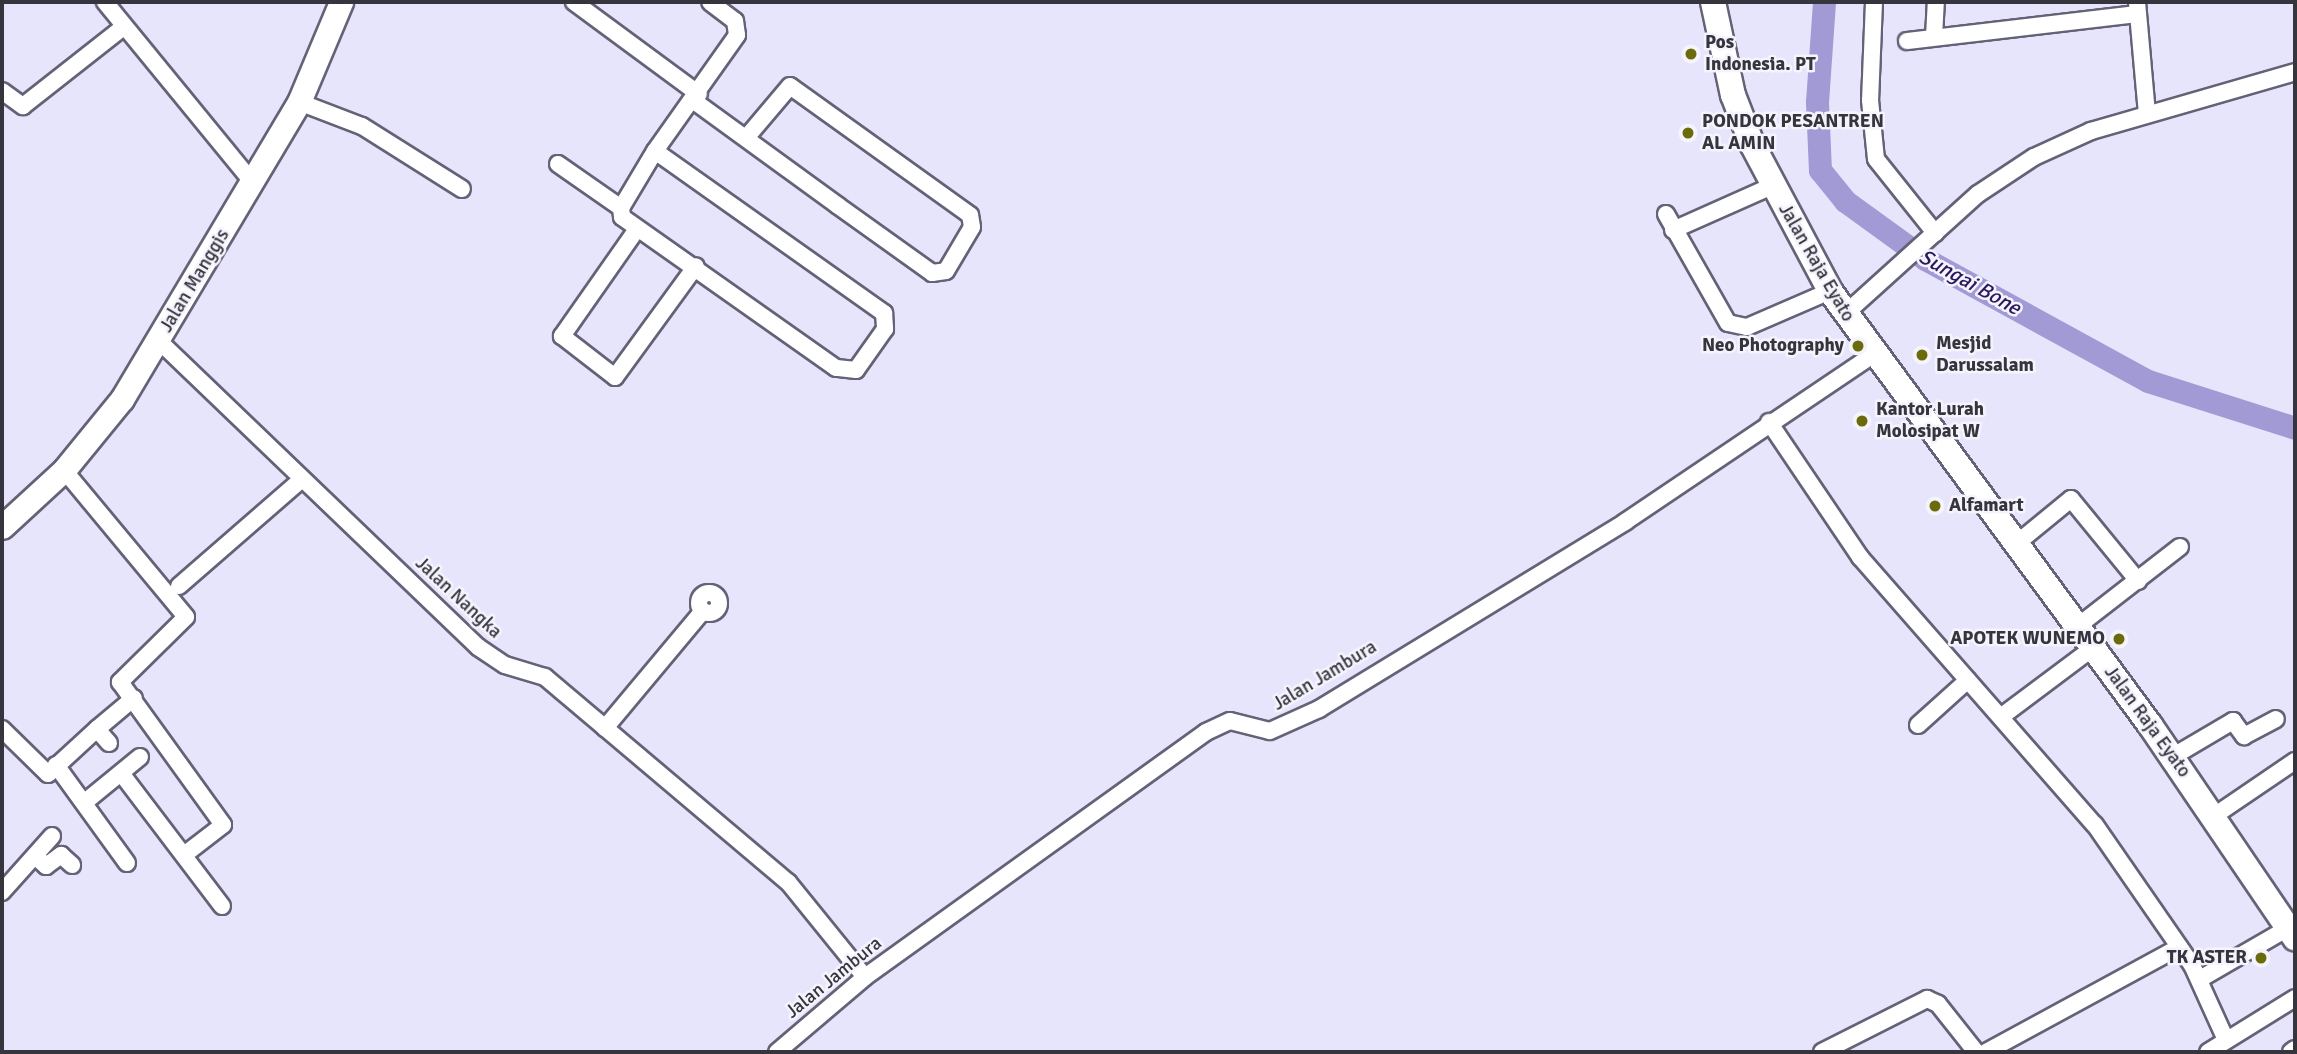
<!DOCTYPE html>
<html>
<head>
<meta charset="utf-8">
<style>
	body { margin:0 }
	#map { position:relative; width:2297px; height:1054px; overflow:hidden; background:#e7e5fc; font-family:Signika,sans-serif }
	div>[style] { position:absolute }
	.river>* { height:23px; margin:-11.5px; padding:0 11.5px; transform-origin:11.5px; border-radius:11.5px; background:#a19ad4 }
	.roads { filter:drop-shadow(2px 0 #646276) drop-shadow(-2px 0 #646276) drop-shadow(0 2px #646276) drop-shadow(0 -2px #646276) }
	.street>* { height:16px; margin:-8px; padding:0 8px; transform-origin:8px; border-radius:8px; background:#fff }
	.street>.ring { margin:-8px; padding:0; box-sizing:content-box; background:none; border:16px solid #fff; border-radius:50% }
	.secondary>* { height:23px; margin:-11.5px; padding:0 11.5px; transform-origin:11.5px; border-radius:11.5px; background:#fff }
	.primary>* { height:24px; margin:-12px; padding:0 12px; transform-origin:12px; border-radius:12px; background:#fff }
	.dots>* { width:19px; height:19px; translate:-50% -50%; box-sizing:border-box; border:4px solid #f5f4fd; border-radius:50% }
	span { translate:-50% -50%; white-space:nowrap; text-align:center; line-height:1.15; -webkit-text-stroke:5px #f5f4fd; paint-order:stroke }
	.poi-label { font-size:19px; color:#36353e; font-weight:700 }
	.left { translate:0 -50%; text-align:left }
	.right { translate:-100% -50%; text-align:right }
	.street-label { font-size:19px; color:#36353e }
	.water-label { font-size:21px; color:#2c195d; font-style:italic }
	.frame { position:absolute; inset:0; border:4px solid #36353e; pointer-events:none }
</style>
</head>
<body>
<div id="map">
	<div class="river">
		<div style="left:1824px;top:2px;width:100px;rotate:94deg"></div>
		<div style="left:1817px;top:102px;width:68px;rotate:87.5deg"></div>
		<div style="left:1820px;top:170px;width:40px;rotate:51deg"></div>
		<div style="left:1845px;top:201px;width:99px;rotate:35.9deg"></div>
		<div style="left:1925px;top:259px;width:254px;rotate:28.7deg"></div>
		<div style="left:2148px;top:381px;width:154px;rotate:17.7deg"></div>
	</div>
	<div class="roads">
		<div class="street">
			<div style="left:105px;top:2px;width:234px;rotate:50.7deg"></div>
			<div style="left:574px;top:2px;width:155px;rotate:36.4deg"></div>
			<div style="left:1874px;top:2px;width:98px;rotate:92.3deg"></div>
			<div style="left:1870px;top:100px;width:59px;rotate:84.2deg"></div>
			<div style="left:1876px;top:159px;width:95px;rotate:51.4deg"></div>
			<div style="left:2137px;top:2px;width:111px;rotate:84.9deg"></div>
			<div style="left:1934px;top:37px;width:35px;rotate:-87deg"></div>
			<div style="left:1907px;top:41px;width:232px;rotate:-6.7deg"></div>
			<div style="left:2px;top:91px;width:26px;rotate:36deg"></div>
			<div style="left:23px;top:106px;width:125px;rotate:-38.2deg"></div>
			<div style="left:694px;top:101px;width:177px;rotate:36deg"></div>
			<div style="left:837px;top:205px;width:117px;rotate:35.6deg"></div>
			<div style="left:932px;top:273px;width:14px;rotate:-8deg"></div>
			<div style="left:946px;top:271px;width:51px;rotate:-59.4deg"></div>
			<div style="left:972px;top:227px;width:12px;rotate:-99deg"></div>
			<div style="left:970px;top:215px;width:221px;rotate:-144.4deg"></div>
			<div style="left:790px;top:86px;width:68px;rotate:130.2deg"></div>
			<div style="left:299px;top:102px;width:67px;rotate:20.9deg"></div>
			<div style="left:362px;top:126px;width:118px;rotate:32.2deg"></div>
			<div style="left:655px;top:151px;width:281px;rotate:35.3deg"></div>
			<div style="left:884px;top:313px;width:16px;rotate:86deg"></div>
			<div style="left:885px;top:329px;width:50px;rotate:125.3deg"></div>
			<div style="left:856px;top:370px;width:20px;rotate:-174deg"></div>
			<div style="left:836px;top:368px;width:262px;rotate:-144.8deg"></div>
			<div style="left:622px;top:217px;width:9px;rotate:-96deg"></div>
			<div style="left:621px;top:208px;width:66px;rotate:-59.2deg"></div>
			<div style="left:655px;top:151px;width:142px;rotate:-54.7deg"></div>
			<div style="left:737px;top:35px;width:14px;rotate:-98deg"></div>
			<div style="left:735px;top:21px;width:31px;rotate:-143deg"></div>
			<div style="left:558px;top:164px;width:77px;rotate:34.9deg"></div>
			<div style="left:1666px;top:214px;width:125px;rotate:60.4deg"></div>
			<div style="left:1728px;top:323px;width:19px;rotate:12deg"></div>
			<div style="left:1747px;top:327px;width:90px;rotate:-23.4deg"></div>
			<div style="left:637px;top:229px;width:131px;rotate:125deg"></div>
			<div style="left:562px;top:336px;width:67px;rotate:37.7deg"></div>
			<div style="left:615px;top:377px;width:137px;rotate:-53.9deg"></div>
			<div style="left:1673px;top:230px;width:108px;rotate:-24deg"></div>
			<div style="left:1845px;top:314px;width:179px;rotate:-42.1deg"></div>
			<div style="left:1978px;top:194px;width:67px;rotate:-33.5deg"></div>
			<div style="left:2034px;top:157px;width:63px;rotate:-24.5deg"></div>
			<div style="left:2091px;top:131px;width:212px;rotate:-16.1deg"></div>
			<div style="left:159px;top:341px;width:442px;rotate:43.8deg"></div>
			<div style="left:478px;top:647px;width:32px;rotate:34deg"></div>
			<div style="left:505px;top:665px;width:42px;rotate:16.7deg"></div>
			<div style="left:545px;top:677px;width:318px;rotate:40.2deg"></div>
			<div style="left:788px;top:882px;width:122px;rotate:51deg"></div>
			<div style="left:1769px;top:422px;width:163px;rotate:56deg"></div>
			<div style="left:1860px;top:557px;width:356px;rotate:48.8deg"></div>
			<div style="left:2095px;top:825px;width:170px;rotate:55.3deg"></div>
			<div style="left:2192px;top:965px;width:82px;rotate:65.6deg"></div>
			<div style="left:64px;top:470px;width:191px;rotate:50.3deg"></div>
			<div style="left:186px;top:617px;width:93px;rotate:135.4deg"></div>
			<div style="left:120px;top:682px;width:176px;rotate:54.2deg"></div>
			<div style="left:223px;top:825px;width:49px;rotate:142.4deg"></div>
			<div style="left:2016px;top:544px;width:71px;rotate:-39.3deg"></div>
			<div style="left:2071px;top:499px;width:106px;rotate:50.7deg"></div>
			<div style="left:179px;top:586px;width:163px;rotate:-41deg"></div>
			<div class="ring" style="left:699px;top:593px;width:4px;height:4px"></div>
			<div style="left:2078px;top:626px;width:129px;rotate:-37.8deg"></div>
			<div style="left:2002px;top:716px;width:114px;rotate:-36.8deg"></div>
			<div style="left:1918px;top:725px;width:67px;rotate:-42deg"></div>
			<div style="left:605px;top:728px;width:153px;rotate:-50.1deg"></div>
			<div style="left:2px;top:729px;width:64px;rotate:44.4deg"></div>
			<div style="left:48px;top:774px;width:67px;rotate:-42.6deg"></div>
			<div style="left:109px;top:743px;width:18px;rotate:-131deg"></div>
			<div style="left:97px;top:729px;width:48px;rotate:-40deg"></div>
			<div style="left:2172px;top:757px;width:71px;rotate:-30.5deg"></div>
			<div style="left:2233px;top:721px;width:19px;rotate:54deg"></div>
			<div style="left:2244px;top:736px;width:36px;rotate:-28deg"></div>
			<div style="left:56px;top:765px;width:121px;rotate:54.1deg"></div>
			<div style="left:121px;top:773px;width:167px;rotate:52.8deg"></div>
			<div style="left:85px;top:802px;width:71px;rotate:-39.3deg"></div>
			<div style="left:2214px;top:816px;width:98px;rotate:-34.2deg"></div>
			<div style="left:35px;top:856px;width:15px;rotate:42deg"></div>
			<div style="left:46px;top:866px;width:19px;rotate:-36deg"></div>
			<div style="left:61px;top:855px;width:15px;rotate:42deg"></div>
			<div style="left:2px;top:892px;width:75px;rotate:-48.2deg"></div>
			<div style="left:2200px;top:979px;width:102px;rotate:-30.1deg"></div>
			<div style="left:777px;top:1052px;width:116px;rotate:-40.4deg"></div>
			<div style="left:865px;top:977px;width:420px;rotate:-35.7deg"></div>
			<div style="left:1206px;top:732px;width:26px;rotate:-25deg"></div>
			<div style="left:1230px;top:721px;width:41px;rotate:14deg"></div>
			<div style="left:1270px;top:731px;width:54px;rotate:-24.2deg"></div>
			<div style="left:1319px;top:709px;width:359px;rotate:-31.4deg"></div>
			<div style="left:1625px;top:522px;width:299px;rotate:-34deg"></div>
			<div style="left:1822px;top:1052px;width:118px;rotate:-26.8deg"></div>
			<div style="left:1927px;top:999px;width:12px;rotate:24deg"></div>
			<div style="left:1938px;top:1004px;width:61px;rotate:51.6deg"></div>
			<div style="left:1986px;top:1052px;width:220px;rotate:-28.5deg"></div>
			<div style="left:2208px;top:1052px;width:102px;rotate:-31.8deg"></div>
			<div style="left:2291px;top:1052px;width:5px;rotate:-37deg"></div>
		</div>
		<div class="secondary">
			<div style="left:2px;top:527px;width:84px;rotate:-42.6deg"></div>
			<div style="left:64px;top:470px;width:92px;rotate:-50.8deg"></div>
			<div style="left:122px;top:399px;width:346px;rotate:-59.2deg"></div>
			<div style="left:299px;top:102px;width:108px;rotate:-67.2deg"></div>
		</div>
		<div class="primary">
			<div style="left:1713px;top:2px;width:95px;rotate:77.9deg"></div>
			<div style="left:1733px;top:95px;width:53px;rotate:68.8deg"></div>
			<div style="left:1752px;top:144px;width:166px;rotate:62deg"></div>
			<div style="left:1830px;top:291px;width:539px;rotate:53.6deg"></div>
			<div style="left:2150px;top:725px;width:258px;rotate:55.8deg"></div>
		</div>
	</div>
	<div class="dots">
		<div style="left:1691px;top:54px;background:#6a6b0a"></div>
		<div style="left:1688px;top:133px;background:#6a6b0a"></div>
		<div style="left:1858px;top:346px;background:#6a6b0a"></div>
		<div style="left:1922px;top:355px;background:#6a6b0a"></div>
		<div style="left:1862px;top:421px;background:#6a6b0a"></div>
		<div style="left:1935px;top:506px;background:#6a6b0a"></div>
		<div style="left:2119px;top:639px;background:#6a6b0a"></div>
		<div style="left:2261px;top:958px;background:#6a6b0a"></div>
	</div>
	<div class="poi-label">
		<span class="left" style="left:1705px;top:54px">Pos<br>Indonesia. PT</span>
		<span class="left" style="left:1702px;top:133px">PONDOK PESANTREN<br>AL AMIN</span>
		<span class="left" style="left:1936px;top:355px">Mesjid<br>Darussalam</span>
		<span class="right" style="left:1844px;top:346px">Neo Photography</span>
		<span class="left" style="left:1876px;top:421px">Kantor Lurah<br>Molosipat W</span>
		<span class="left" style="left:1949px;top:506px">Alfamart</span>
		<span class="right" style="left:2105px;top:639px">APOTEK WUNEMO</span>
		<span class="right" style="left:2247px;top:958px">TK ASTER</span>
	</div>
	<div class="street-label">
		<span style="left:1816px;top:263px;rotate:60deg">Jalan Raja Eyato</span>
		<span style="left:195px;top:281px;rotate:-59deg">Jalan Manggis</span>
		<span style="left:458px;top:598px;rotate:43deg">Jalan Nangka</span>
		<span style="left:1325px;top:676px;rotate:-31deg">Jalan Jambura</span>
		<span style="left:2147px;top:722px;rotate:54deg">Jalan Raja Eyato</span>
		<span style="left:834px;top:978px;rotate:-39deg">Jalan Jambura</span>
	</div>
	<div class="water-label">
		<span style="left:1970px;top:282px;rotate:29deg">Sungai Bone</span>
	</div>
	<div class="frame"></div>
</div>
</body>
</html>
